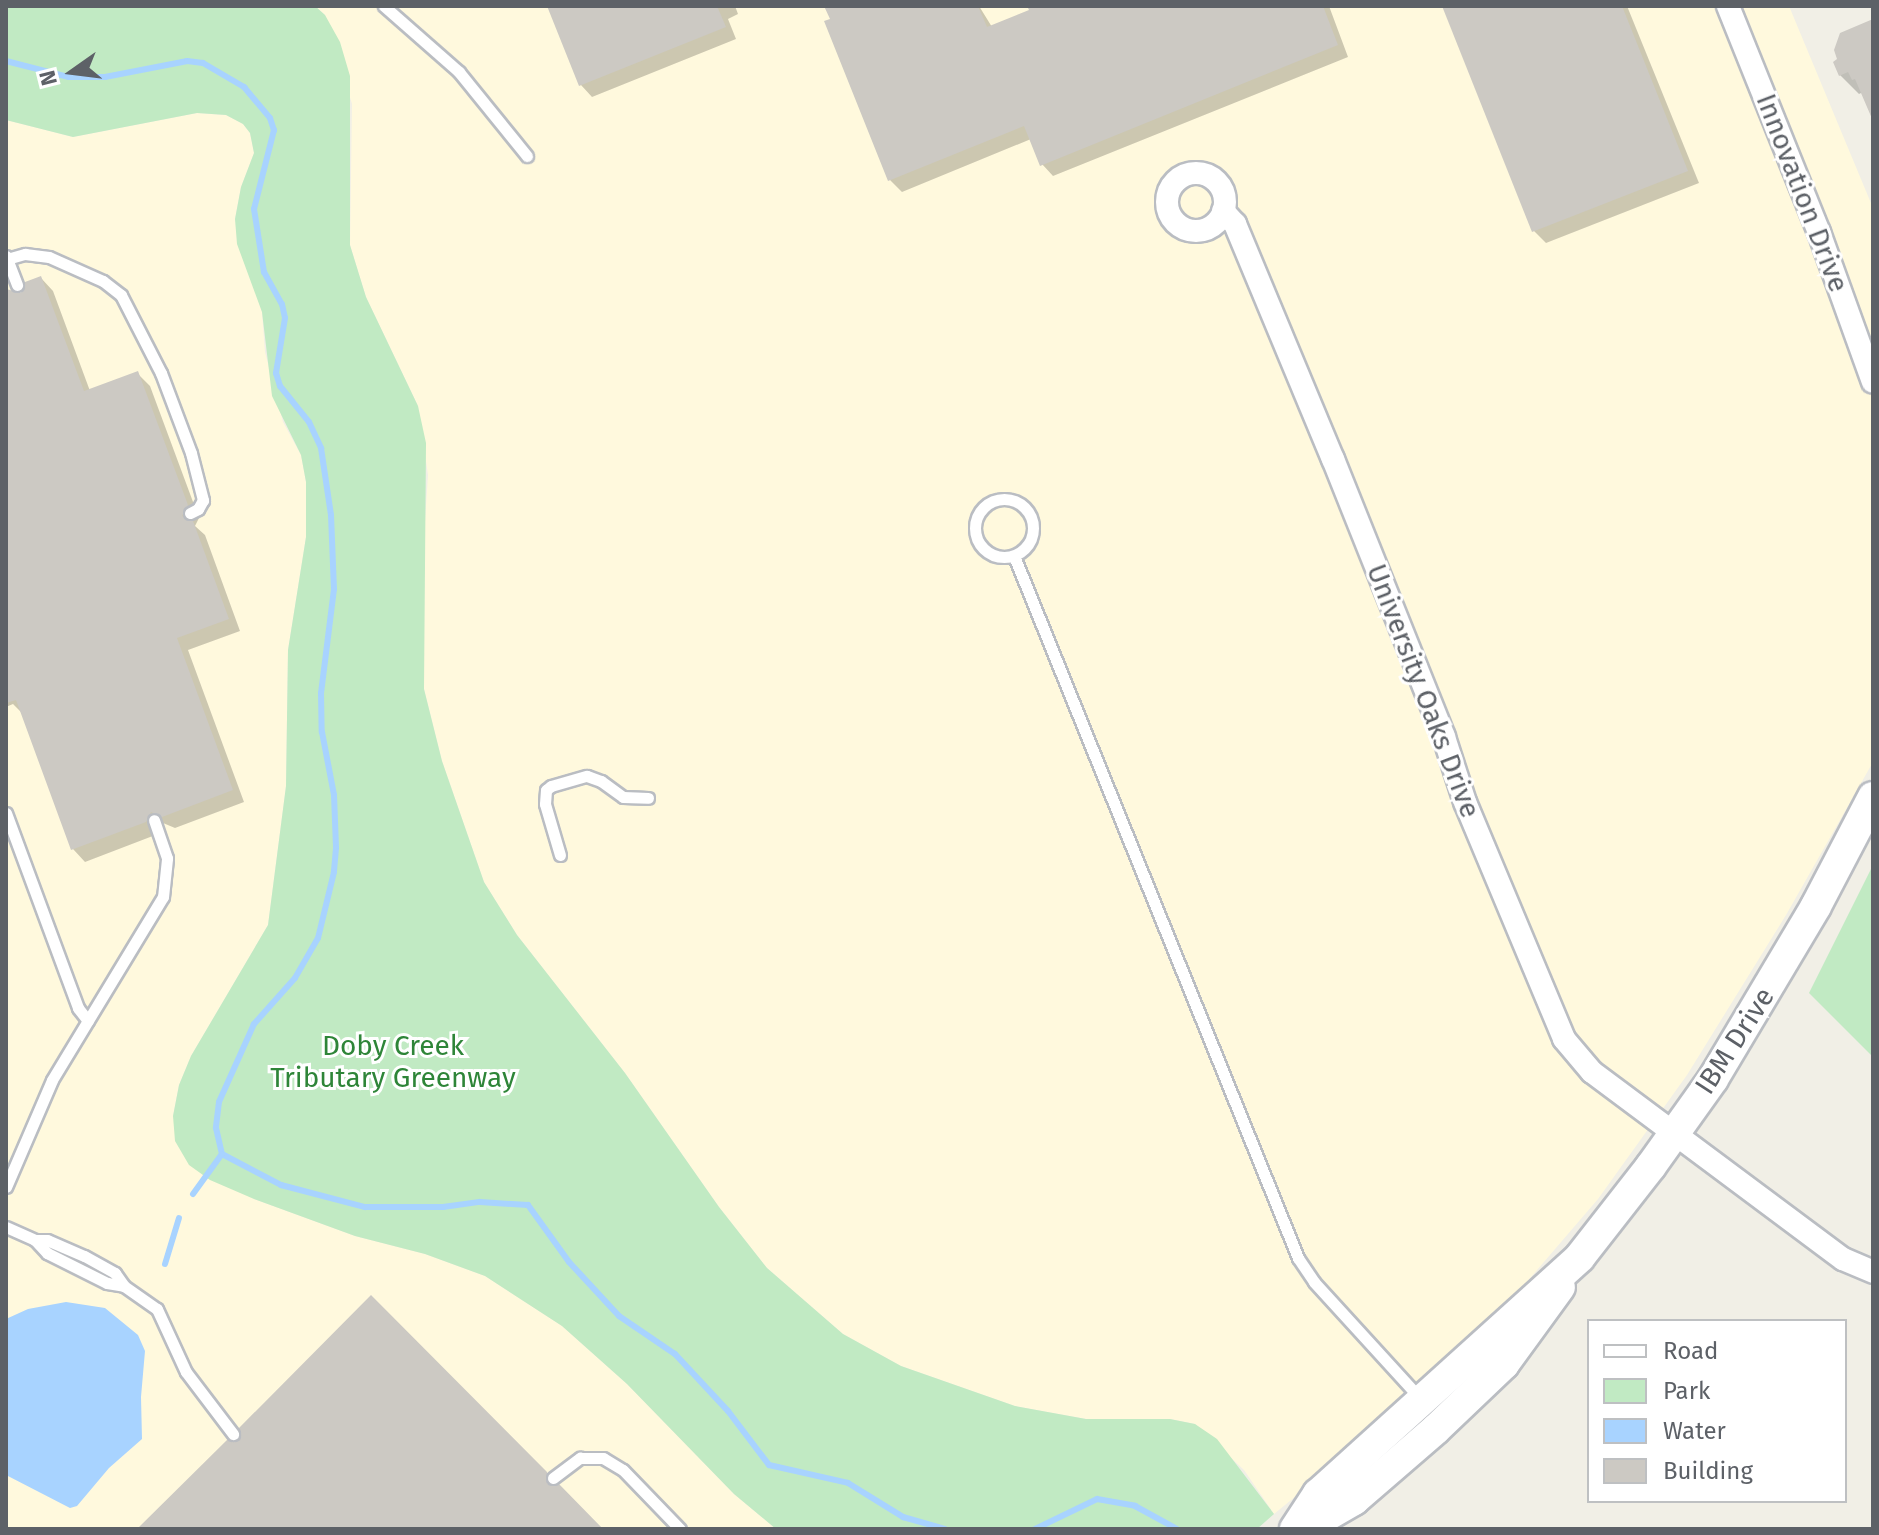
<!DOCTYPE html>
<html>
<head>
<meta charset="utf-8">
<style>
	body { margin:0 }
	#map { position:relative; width:1879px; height:1535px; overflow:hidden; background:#f1efe6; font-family:"Fira Sans",sans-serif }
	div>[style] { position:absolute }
	.commercial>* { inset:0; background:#fff9dd }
	.green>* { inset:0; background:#c1eac3 }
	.water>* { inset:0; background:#a8d3ff }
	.shadow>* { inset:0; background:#0003 }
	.stream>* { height:6px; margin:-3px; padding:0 3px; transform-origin:3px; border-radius:3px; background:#a8d3ff }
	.building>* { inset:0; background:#ccc9c3 }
	.roads { filter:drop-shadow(2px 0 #babdc2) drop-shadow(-2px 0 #babdc2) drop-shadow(0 2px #babdc2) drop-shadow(0 -2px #babdc2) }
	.lane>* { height:11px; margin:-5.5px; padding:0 5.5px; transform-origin:5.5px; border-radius:5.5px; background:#fff }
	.lane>.ring { margin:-5.5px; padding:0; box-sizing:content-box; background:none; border:11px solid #fff; border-radius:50% }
	.street>* { height:22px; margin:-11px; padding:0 11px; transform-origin:11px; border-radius:11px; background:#fff }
	.street>.ring { margin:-11px; padding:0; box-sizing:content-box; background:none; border:22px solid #fff; border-radius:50% }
	.secondary>* { height:30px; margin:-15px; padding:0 15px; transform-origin:15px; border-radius:15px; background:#fff }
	span { translate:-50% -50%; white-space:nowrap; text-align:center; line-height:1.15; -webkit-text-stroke:6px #fff; paint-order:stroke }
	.street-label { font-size:28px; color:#5d6167 }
	.park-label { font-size:28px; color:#2e8538 }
	.frame { position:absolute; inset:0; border:8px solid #5d6167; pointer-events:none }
	.legend { position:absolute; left:1587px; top:1319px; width:260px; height:184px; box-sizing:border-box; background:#fff; border:2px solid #bec0c2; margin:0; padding:10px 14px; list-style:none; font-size:24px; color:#5d6167 }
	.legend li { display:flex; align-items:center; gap:16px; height:40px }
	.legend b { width:40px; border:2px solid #bec0c2 }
	.north { position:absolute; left:32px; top:32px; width:80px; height:80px; -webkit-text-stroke:6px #fff; paint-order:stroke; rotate:256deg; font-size:22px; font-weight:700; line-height:32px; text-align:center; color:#5d6167 }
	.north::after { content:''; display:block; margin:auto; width:28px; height:36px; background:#5d6167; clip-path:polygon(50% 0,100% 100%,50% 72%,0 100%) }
</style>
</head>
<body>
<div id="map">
	<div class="commercial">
		<div style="clip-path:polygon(315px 6px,1789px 6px,1873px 208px,1873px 762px,1786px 915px,1687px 1075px,1598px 1199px,1519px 1291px,1452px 1358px,1373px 1433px,1274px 1514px,1244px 1470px,1195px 1424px,1170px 1419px,1086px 1419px,1015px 1406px,901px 1366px,843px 1334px,767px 1268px,719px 1207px,625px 1073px,517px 935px,484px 882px,442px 761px,424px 689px,423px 551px,428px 475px,418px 406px,366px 297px,350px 245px,352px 104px,325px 15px)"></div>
		<div style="clip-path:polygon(197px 113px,226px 115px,243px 124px,250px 133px,254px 153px,241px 187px,235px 219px,262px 312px,265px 352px,283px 422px,301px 455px,306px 482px,306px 537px,288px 650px,286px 786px,268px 925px,191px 1056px,179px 1085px,173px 1116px,254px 1199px,355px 1236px,425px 1254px,485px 1276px,562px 1326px,627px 1384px,734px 1494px,776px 1529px,6px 1529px,6px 120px,73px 137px)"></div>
	</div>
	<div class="green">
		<div style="clip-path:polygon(6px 6px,315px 6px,325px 15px,340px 42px,350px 76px,350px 245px,366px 297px,418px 406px,426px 443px,424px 689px,442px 761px,484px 882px,517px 935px,625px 1073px,719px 1207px,767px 1268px,843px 1334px,901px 1366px,1015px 1406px,1086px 1419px,1170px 1419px,1195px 1424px,1217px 1439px,1274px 1514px,1257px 1529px,776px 1529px,734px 1494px,627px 1384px,562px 1326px,485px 1276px,425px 1254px,355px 1236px,254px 1199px,210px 1180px,189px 1165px,175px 1141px,173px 1116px,179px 1085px,191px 1056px,268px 925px,286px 786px,288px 650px,306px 537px,306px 482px,301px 455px,272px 396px,262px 312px,237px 244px,235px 219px,241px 187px,254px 153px,250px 133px,243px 124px,226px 115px,197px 113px,73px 137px,6px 120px)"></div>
		<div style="clip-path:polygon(1873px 865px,1873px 1057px,1809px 993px)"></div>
	</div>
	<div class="water">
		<div style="clip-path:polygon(66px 1302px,105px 1308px,138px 1335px,145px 1351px,141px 1397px,142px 1439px,109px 1468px,77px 1506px,70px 1508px,6px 1475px,6px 1319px,28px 1309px)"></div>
	</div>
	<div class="shadow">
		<div style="clip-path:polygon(549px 6px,735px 6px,738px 14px,728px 19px,736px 39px,592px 97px,581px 85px)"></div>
		<div style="clip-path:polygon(826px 6px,979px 6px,992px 27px,1032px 11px,1030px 6px,1329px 6px,1348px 57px,1053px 176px,1042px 164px,1031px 139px,902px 192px,890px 180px)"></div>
		<div style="clip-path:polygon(1444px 6px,1627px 6px,1699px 183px,1546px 243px,1534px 231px)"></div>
		<div style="clip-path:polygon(1873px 21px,1873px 116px,1863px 92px,1859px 94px,1840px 75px)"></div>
		<div style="clip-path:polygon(41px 278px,53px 291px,90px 391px,138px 374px,150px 386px,199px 518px,195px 526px,205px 535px,240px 631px,188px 650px,244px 802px,175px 828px,163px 823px,158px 834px,85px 862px,73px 849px,23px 714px,13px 704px,6px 707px,6px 291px,20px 296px)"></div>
	</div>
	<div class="stream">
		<div style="left:6px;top:61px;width:65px;rotate:14.3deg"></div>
		<div style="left:69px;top:77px;width:36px"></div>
		<div style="left:105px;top:77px;width:84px;rotate:-11deg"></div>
		<div style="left:187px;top:61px;width:16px;rotate:7deg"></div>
		<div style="left:203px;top:63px;width:48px;rotate:30.3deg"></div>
		<div style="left:244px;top:87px;width:40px;rotate:50deg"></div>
		<div style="left:270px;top:118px;width:13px;rotate:72deg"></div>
		<div style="left:274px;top:130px;width:81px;rotate:104.2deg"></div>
		<div style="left:254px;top:209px;width:64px;rotate:81deg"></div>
		<div style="left:264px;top:272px;width:37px;rotate:61deg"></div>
		<div style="left:282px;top:304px;width:14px;rotate:78deg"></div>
		<div style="left:285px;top:318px;width:56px;rotate:99.3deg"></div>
		<div style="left:276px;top:373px;width:14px;rotate:73deg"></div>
		<div style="left:280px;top:386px;width:46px;rotate:51.1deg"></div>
		<div style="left:309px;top:422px;width:29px;rotate:65deg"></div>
		<div style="left:321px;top:448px;width:68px;rotate:81.5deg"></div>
		<div style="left:331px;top:515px;width:74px;rotate:87.7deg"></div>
		<div style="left:334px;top:589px;width:105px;rotate:97.1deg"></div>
		<div style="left:321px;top:693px;width:39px;rotate:89deg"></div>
		<div style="left:322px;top:732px;width:64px;rotate:79.2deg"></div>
		<div style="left:334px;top:795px;width:53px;rotate:87.8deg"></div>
		<div style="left:336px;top:848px;width:24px;rotate:95deg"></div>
		<div style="left:334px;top:872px;width:68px;rotate:103.6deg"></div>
		<div style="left:318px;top:938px;width:46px;rotate:119.9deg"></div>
		<div style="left:295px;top:978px;width:62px;rotate:131.7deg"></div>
		<div style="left:254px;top:1024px;width:85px;rotate:114.2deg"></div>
		<div style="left:219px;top:1102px;width:26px;rotate:97deg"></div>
		<div style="left:216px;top:1128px;width:27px;rotate:77deg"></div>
		<div style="left:222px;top:1154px;width:67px;rotate:27.7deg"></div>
		<div style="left:281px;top:1185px;width:87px;rotate:14.7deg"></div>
		<div style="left:365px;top:1207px;width:78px"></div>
		<div style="left:443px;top:1207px;width:37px;rotate:-8deg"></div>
		<div style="left:480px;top:1202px;width:48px;rotate:3.6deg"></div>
		<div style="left:528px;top:1205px;width:70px;rotate:54.3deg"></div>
		<div style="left:569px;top:1262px;width:74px;rotate:47.2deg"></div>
		<div style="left:619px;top:1316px;width:68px;rotate:34.2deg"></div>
		<div style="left:675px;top:1354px;width:78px;rotate:47.1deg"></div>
		<div style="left:728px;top:1411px;width:68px;rotate:52.8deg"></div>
		<div style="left:769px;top:1465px;width:81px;rotate:12.8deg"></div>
		<div style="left:848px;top:1483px;width:65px;rotate:31.7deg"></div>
		<div style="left:903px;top:1517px;width:44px;rotate:15.9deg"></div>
		<div style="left:193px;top:1194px;width:49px;rotate:-54.1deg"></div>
		<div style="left:165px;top:1264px;width:48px;rotate:-73.1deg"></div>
		<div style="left:1035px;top:1529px;width:69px;rotate:-25.8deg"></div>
		<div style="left:1097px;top:1499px;width:39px;rotate:10deg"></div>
		<div style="left:1135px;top:1506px;width:48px;rotate:28.7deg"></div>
	</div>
	<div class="building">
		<div style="clip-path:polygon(547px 6px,717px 6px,726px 27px,579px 86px)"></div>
		<div style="clip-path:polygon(824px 6px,978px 6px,987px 27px,1029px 10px,1027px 6px,1323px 6px,1338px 45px,1040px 166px,1024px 126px,888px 181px,824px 21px,830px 19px)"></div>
		<div style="clip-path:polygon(1442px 6px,1622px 6px,1688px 171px,1532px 232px)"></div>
		<div style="clip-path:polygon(1873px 19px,1873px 121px,1855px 79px,1852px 80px,1848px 72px,1839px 76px,1833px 62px,1837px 59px,1834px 50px,1840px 33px)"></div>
		<div style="clip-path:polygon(41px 276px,84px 391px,138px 371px,188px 505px,182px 516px,193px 521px,229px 619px,177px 638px,233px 790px,162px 817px,151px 812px,146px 822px,71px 850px,16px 700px,6px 703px,6px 289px,21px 293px,25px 282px)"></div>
		<div style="clip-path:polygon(371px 1295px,547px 1472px,547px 1484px,559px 1484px,603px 1529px,137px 1529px,227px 1440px,239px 1440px,239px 1428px)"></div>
	</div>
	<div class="roads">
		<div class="lane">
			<div style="left:384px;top:6px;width:100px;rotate:41.3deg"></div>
			<div style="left:459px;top:72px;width:108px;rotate:51deg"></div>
			<div style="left:6px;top:256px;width:31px;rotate:69deg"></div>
			<div style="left:7px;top:259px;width:19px;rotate:-16deg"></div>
			<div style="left:25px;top:254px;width:24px;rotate:7deg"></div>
			<div style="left:49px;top:257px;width:59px;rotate:24deg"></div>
			<div style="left:103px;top:281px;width:23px;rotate:38deg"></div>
			<div style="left:121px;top:295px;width:88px;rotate:62.9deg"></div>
			<div style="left:161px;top:373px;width:85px;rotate:69.4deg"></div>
			<div style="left:191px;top:453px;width:49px;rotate:75.7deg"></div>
			<div style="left:203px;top:500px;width:10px;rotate:119deg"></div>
			<div style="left:198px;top:509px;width:9px;rotate:153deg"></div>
			<div class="ring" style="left:975px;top:499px;width:47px;height:47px"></div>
			<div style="left:1014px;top:556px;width:757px;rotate:67.97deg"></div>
			<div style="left:1298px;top:1258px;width:29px;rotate:56deg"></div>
			<div style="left:1314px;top:1282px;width:157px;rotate:47.6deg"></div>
			<div style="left:6px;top:813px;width:208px;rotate:69.7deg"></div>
			<div style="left:78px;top:1008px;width:16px;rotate:52deg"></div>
			<div style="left:560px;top:855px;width:53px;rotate:-106.4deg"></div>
			<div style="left:545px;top:804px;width:14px;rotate:-86deg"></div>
			<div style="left:546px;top:790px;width:6px;rotate:-39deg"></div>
			<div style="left:551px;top:786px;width:37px;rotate:-16deg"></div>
			<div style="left:587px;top:776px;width:15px;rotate:20deg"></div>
			<div style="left:601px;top:781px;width:27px;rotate:36deg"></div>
			<div style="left:623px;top:797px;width:25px;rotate:2deg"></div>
			<div style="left:6px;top:1187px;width:116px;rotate:-66.7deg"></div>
			<div style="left:52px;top:1080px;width:214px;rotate:-58.8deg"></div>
			<div style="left:163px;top:897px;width:39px;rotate:-84deg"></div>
			<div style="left:167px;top:858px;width:40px;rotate:-108.9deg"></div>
			<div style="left:6px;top:1227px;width:32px;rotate:24deg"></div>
			<div style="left:35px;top:1240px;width:18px;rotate:47deg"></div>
			<div style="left:47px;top:1253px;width:67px;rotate:26.6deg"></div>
			<div style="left:107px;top:1283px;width:17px;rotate:10deg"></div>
			<div style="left:124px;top:1286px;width:16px;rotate:-125deg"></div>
			<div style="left:115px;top:1273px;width:35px;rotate:-151deg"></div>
			<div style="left:84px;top:1256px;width:40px;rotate:-156.6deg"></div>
			<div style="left:47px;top:1240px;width:12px;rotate:180deg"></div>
			<div style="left:124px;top:1286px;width:40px;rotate:34.9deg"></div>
			<div style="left:157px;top:1309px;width:69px;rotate:65.3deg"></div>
			<div style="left:186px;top:1372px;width:78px;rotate:52.8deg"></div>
			<div style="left:553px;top:1478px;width:34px;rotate:-37deg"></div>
			<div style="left:580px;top:1458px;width:23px"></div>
			<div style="left:603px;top:1458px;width:23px;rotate:31deg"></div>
			<div style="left:623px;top:1470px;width:82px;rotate:46deg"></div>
		</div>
		<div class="street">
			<div style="left:1728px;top:6px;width:244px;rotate:68.1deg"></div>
			<div style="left:1819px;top:232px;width:159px;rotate:70.2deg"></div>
			<div class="ring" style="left:1167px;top:173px;width:36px;height:36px"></div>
			<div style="left:1223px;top:211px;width:18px;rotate:47deg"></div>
			<div style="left:1235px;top:224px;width:255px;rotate:67.4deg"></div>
			<div style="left:1333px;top:459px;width:299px;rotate:68.2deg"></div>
			<div style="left:1444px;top:737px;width:68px;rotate:72.1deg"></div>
			<div style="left:1465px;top:802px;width:257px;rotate:67.3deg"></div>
			<div style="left:1564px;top:1039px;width:43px;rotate:49.7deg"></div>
			<div style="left:1592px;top:1072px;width:313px;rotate:36.7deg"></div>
			<div style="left:1843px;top:1259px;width:33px;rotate:23deg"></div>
		</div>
		<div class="secondary">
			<div style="left:1295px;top:1529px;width:42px;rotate:-56.7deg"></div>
			<div style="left:1318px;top:1494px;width:353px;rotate:-42.1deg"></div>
			<div style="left:1580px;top:1257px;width:115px;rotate:-52deg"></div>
			<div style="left:1651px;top:1166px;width:107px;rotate:-54.5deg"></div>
			<div style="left:1713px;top:1079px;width:201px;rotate:-59.2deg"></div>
			<div style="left:1816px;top:906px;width:123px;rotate:-62.4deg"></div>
			<div style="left:1298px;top:1529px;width:11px;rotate:-15deg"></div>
			<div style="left:1309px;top:1526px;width:52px;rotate:-30deg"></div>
			<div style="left:1354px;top:1500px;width:108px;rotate:-40.9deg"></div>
			<div style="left:1436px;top:1429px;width:94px;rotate:-43.7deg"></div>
			<div style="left:1504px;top:1364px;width:95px;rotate:-54deg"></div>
		</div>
	</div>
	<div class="street-label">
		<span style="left:1802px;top:193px;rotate:69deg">Innovation Drive</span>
		<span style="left:1423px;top:691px;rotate:69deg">University Oaks Drive</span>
		<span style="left:1735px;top:1041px;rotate:-57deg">IBM Drive</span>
	</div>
	<div class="park-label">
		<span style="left:393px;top:1062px">Doby Creek<br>Tributary Greenway</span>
	</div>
	<div class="frame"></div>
	<ul class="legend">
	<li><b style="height:10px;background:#fff"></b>Road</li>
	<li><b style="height:22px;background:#c1eac3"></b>Park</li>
	<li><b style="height:22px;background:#a8d3ff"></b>Water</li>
	<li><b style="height:22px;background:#ccc9c3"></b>Building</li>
	</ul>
	<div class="north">N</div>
</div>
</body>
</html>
